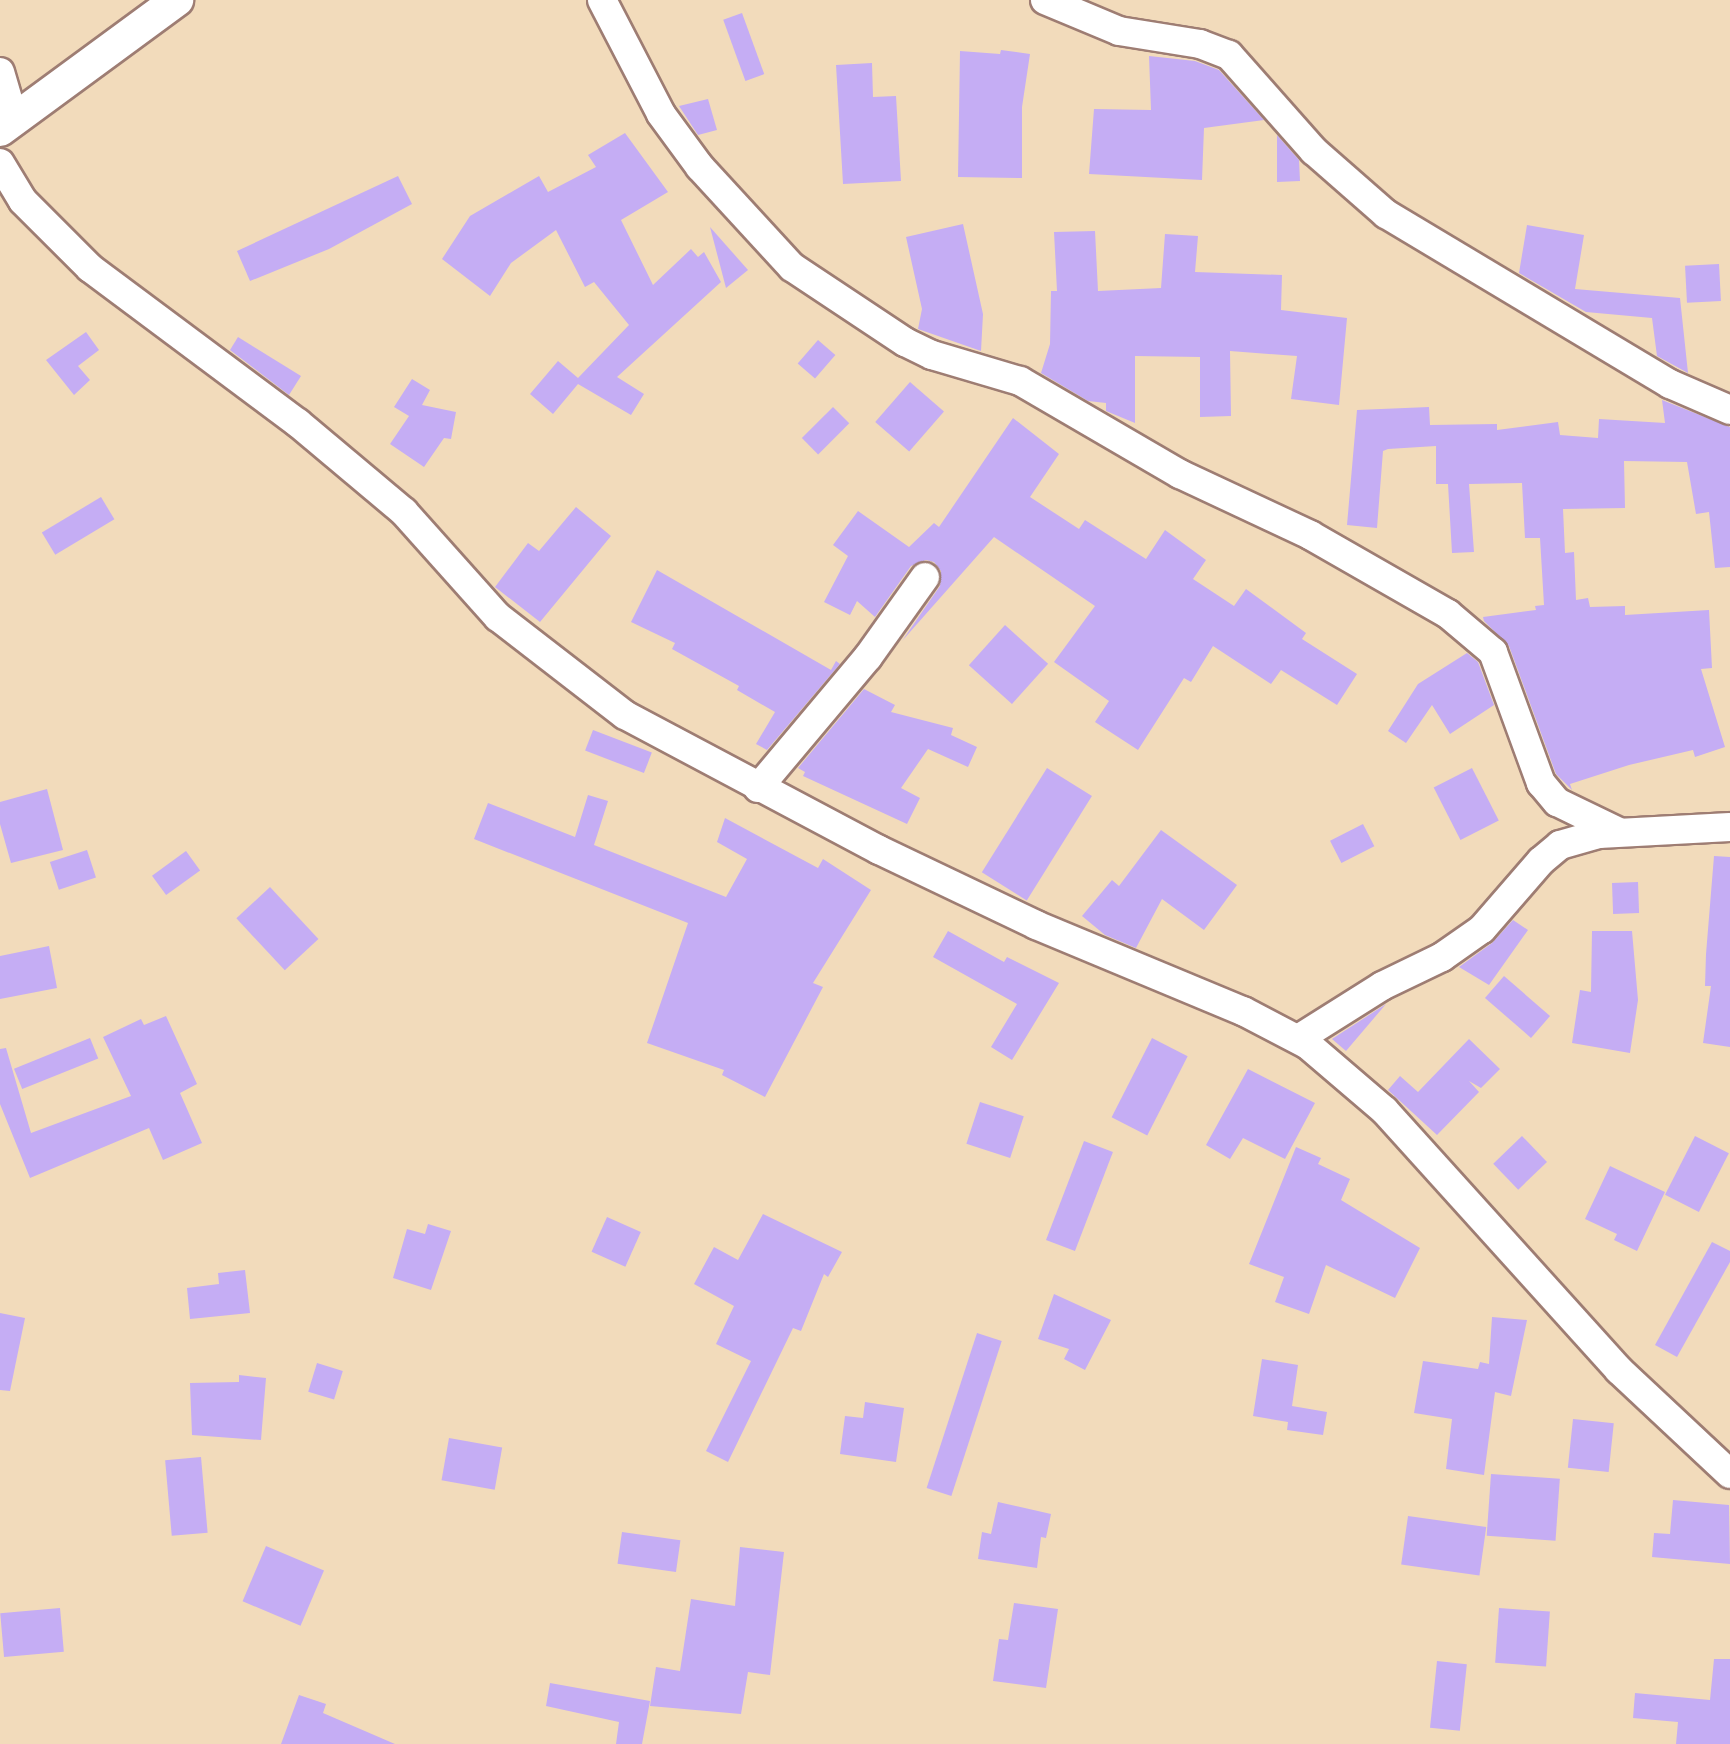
<!DOCTYPE html>
<html>
<head>
<meta charset="utf-8">
<style>
	body { margin:0 }
	#map { position:relative; width:1730px; height:1744px; overflow:hidden; background:#f2dbbb; font-family:"Libre Bodoni",serif }
	div>[style] { position:absolute }
	.building>* { inset:0; background:#c5adf4; transform-origin:0 0 }
	.roads { filter:drop-shadow(2px 0 #9e7d73) drop-shadow(-2px 0 #9e7d73) drop-shadow(0 2px #9e7d73) drop-shadow(0 -2px #9e7d73) }
	.minor>* { height:28px; margin:-14px; padding:0 14px; transform-origin:14px; border-radius:14px; background:#fff }
	.tertiary>* { height:32px; margin:-16px; padding:0 16px; transform-origin:16px; border-radius:16px; background:#fff }
	span { translate:-50% -50%; white-space:nowrap; text-align:center; line-height:1.15; -webkit-text-stroke:8px #f7f3e8; paint-order:stroke }
</style>
</head>
<body>
<div id="map">
	<div class="building">
		<div style="left:742px;top:13px;width:65px;height:20px;rotate:70deg"></div>
		<div style="clip-path:polygon(1001px 50px,1030px 54px,1022px 107px,1022px 178px,958px 177px,960px 51px,1000px 54px)"></div>
		<div style="clip-path:polygon(1149px 56px,1195px 61px,1219px 70px,1264px 120px,1204px 128px,1202px 180px,1089px 174px,1094px 109px,1151px 110px)"></div>
		<div style="clip-path:polygon(872px 63px,873px 97px,896px 96px,901px 181px,843px 184px,836px 65px)"></div>
		<div style="clip-path:polygon(708px 99px,717px 130px,698px 135px,679px 106px)"></div>
		<div style="clip-path:polygon(625px 133px,668px 192px,621px 220px,653px 285px,691px 249px,698px 257px,704px 252px,721px 282px,617px 377px,644px 394px,631px 415px,578px 384px,553px 414px,530px 394px,558px 361px,578px 378px,629px 325px,594px 282px,585px 287px,556px 230px,511px 263px,490px 296px,442px 259px,470px 216px,539px 176px,548px 192px,596px 167px,588px 155px)"></div>
		<div style="clip-path:polygon(1277px 135px,1299px 160px,1300px 181px,1277px 182px)"></div>
		<div style="clip-path:polygon(398px 176px,412px 204px,329px 249px,250px 281px,237px 251px)"></div>
		<div style="clip-path:polygon(963px 224px,983px 314px,981px 351px,918px 329px,922px 309px,906px 237px)"></div>
		<div style="clip-path:polygon(1527px 225px,1584px 235px,1575px 289px,1680px 298px,1688px 373px,1657px 356px,1652px 318px,1586px 312px,1519px 273px)"></div>
		<div style="clip-path:polygon(710px 227px,748px 270px,726px 288px)"></div>
		<div style="clip-path:polygon(1095px 231px,1098px 291px,1161px 288px,1165px 234px,1198px 236px,1195px 272px,1282px 275px,1281px 310px,1347px 318px,1339px 405px,1291px 399px,1297px 356px,1230px 351px,1231px 416px,1200px 417px,1200px 357px,1135px 356px,1135px 423px,1106px 411px,1106px 403px,1088px 401px,1041px 373px,1050px 344px,1051px 291px,1057px 291px,1054px 232px)"></div>
		<div style="left:1719px;top:264px;width:37px;height:34px;rotate:87deg"></div>
		<div style="clip-path:polygon(86px 332px,99px 350px,78px 366px,90px 380px,74px 395px,46px 360px)"></div>
		<div style="clip-path:polygon(238px 337px,301px 376px,289px 395px,230px 350px)"></div>
		<div style="left:818px;top:340px;width:23px;height:31px;rotate:41deg"></div>
		<div style="clip-path:polygon(412px 379px,430px 390px,422px 405px,456px 412px,451px 439px,444px 438px,424px 467px,390px 444px,409px 416px,394px 407px)"></div>
		<div style="left:910px;top:382px;width:45px;height:53px;rotate:41deg"></div>
		<div style="clip-path:polygon(1662px 400px,1730px 427px,1730px 567px,1715px 568px,1709px 512px,1696px 514px,1687px 462px,1624px 461px,1625px 508px,1563px 509px,1565px 553px,1574px 552px,1576px 600px,1588px 598px,1590px 607px,1625px 606px,1625px 615px,1709px 610px,1712px 668px,1701px 669px,1725px 747px,1695px 757px,1693px 750px,1629px 765px,1570px 784px,1572px 790px,1556px 774px,1509px 646px,1484px 621px,1483px 617px,1536px 610px,1535px 606px,1544px 605px,1540px 538px,1525px 538px,1522px 483px,1469px 484px,1474px 552px,1452px 553px,1448px 484px,1436px 484px,1436px 446px,1388px 449px,1383px 451px,1377px 528px,1347px 525px,1357px 410px,1429px 407px,1430px 425px,1497px 424px,1497px 430px,1558px 422px,1560px 435px,1598px 438px,1599px 419px,1665px 423px)"></div>
		<div style="left:833px;top:407px;width:23px;height:44px;rotate:45deg"></div>
		<div style="clip-path:polygon(1013px 418px,1059px 454px,1030px 497px,1079px 529px,1085px 520px,1146px 559px,1165px 530px,1206px 560px,1193px 579px,1234px 606px,1246px 589px,1306px 633px,1302px 639px,1357px 674px,1337px 705px,1281px 670px,1271px 684px,1213px 646px,1191px 682px,1184px 678px,1138px 750px,1095px 722px,1109px 701px,1054px 662px,1095px 606px,994px 537px,902px 641px,940px 586px,941px 571px,934px 562px,926px 560px,911px 566px,875px 617px,857px 601px,850px 615px,824px 602px,848px 556px,833px 545px,858px 511px,909px 547px,934px 523px,939px 527px)"></div>
		<div style="left:101px;top:497px;width:26px;height:69px;rotate:59deg"></div>
		<div style="clip-path:polygon(576px 507px,611px 536px,540px 622px,495px 587px,528px 543px,539px 551px)"></div>
		<div style="clip-path:polygon(657px 570px,831px 670px,836px 661px,840px 664px,767px 750px,756px 744px,775px 712px,737px 690px,739px 686px,672px 649px,675px 643px,631px 622px)"></div>
		<div style="left:1005px;top:625px;width:58px;height:54px;rotate:42deg"></div>
		<div style="clip-path:polygon(1467px 653px,1478px 662px,1494px 705px,1450px 734px,1432px 705px,1406px 743px,1388px 731px,1418px 684px)"></div>
		<div style="clip-path:polygon(864px 689px,895px 705px,891px 712px,953px 728px,951px 735px,977px 747px,968px 767px,928px 749px,901px 788px,920px 798px,907px 824px,803px 776px,805px 772px,798px 768px)"></div>
		<div style="left:593px;top:730px;width:63px;height:22px;rotate:21deg"></div>
		<div style="left:1047px;top:768px;width:53px;height:123px;rotate:32deg"></div>
		<div style="left:1472px;top:768px;width:59px;height:43px;rotate:63deg"></div>
		<div style="clip-path:polygon(47px 789px,63px 850px,11px 863px,0 824px,0 802px)"></div>
		<div style="clip-path:polygon(588px 795px,608px 801px,594px 845px,726px 897px,747px 859px,717px 842px,725px 818px,818px 868px,823px 859px,871px 890px,813px 983px,823px 987px,765px 1097px,722px 1075px,724px 1070px,647px 1043px,688px 923px,474px 839px,488px 803px,575px 837px)"></div>
		<div style="left:1363px;top:824px;width:25px;height:37px;rotate:63deg"></div>
		<div style="clip-path:polygon(1161px 830px,1237px 885px,1204px 930px,1162px 899px,1136px 948px,1105px 935px,1082px 916px,1112px 880px,1119px 886px)"></div>
		<div style="left:87px;top:850px;width:29px;height:39px;rotate:72deg"></div>
		<div style="left:186px;top:851px;width:24px;height:42px;rotate:54deg"></div>
		<div style="clip-path:polygon(1714px 856px,1730px 857px,1730px 1047px,1703px 1043px,1711px 986px,1705px 986px,1706px 954px)"></div>
		<div style="left:1638px;top:882px;width:31px;height:26px;rotate:88deg"></div>
		<div style="left:270px;top:887px;width:71px;height:46px;rotate:47deg"></div>
		<div style="clip-path:polygon(1513px 920px,1528px 930px,1489px 985px,1459px 967px,1492px 943px)"></div>
		<div style="clip-path:polygon(948px 931px,1004px 962px,1007px 957px,1059px 983px,1012px 1060px,991px 1047px,1017px 1004px,933px 957px)"></div>
		<div style="clip-path:polygon(1592px 931px,1632px 931px,1638px 1000px,1630px 1053px,1572px 1043px,1580px 990px,1591px 992px)"></div>
		<div style="clip-path:polygon(49px 946px,57px 988px,0 999px,0 956px)"></div>
		<div style="left:1504px;top:976px;width:61px;height:29px;rotate:41deg"></div>
		<div style="clip-path:polygon(1386px 1004px,1346px 1051px,1332px 1039px)"></div>
		<div style="clip-path:polygon(166px 1016px,197px 1084px,180px 1093px,202px 1143px,163px 1160px,149px 1128px,30px 1178px,0 1104px,0 1049px,6px 1048px,31px 1133px,131px 1096px,103px 1037px,141px 1019px,144px 1025px)"></div>
		<div style="left:90px;top:1038px;width:22px;height:82px;rotate:68deg"></div>
		<div style="left:1152px;top:1038px;width:40px;height:89px;rotate:27deg"></div>
		<div style="clip-path:polygon(1469px 1039px,1500px 1069px,1481px 1088px,1469px 1081px,1479px 1092px,1437px 1135px,1388px 1090px,1400px 1076px,1418px 1092px)"></div>
		<div style="clip-path:polygon(1248px 1069px,1315px 1103px,1285px 1159px,1243px 1138px,1230px 1159px,1206px 1145px)"></div>
		<div style="left:980px;top:1102px;width:46px;height:44px;rotate:18deg"></div>
		<div style="left:1522px;top:1136px;width:36px;height:40px;rotate:46deg"></div>
		<div style="left:1695px;top:1136px;width:38px;height:66px;rotate:27deg"></div>
		<div style="left:1084px;top:1141px;width:31px;height:106px;rotate:21deg"></div>
		<div style="clip-path:polygon(1296px 1147px,1321px 1158px,1318px 1164px,1350px 1179px,1341px 1200px,1420px 1248px,1395px 1298px,1326px 1265px,1309px 1314px,1275px 1302px,1284px 1277px,1249px 1264px)"></div>
		<div style="clip-path:polygon(1610px 1166px,1665px 1192px,1637px 1251px,1614px 1240px,1617px 1234px,1585px 1219px)"></div>
		<div style="clip-path:polygon(763px 1214px,842px 1252px,828px 1277px,824px 1274px,801px 1331px,793px 1328px,728px 1462px,706px 1451px,751px 1361px,716px 1344px,734px 1306px,694px 1284px,714px 1247px,738px 1260px)"></div>
		<div style="left:607px;top:1217px;width:37px;height:38px;rotate:24deg"></div>
		<div style="clip-path:polygon(428px 1224px,451px 1231px,431px 1290px,393px 1278px,407px 1229px,425px 1234px)"></div>
		<div style="clip-path:polygon(1712px 1242px,1730px 1251px,1730px 1262px,1677px 1357px,1655px 1345px)"></div>
		<div style="clip-path:polygon(245px 1270px,250px 1313px,190px 1319px,187px 1288px,219px 1284px,218px 1273px)"></div>
		<div style="clip-path:polygon(1054px 1294px,1111px 1320px,1085px 1370px,1064px 1359px,1069px 1349px,1038px 1339px)"></div>
		<div style="clip-path:polygon(0 1313px,25px 1318px,10px 1391px,0 1390px)"></div>
		<div style="clip-path:polygon(1492px 1317px,1527px 1320px,1511px 1396px,1495px 1392px,1484px 1475px,1446px 1469px,1452px 1419px,1414px 1413px,1423px 1361px,1478px 1369px,1480px 1362px,1489px 1364px)"></div>
		<div style="left:977px;top:1333px;width:26px;height:163px;rotate:18deg"></div>
		<div style="clip-path:polygon(1262px 1359px,1298px 1365px,1292px 1406px,1327px 1412px,1323px 1435px,1287px 1430px,1288px 1422px,1253px 1416px)"></div>
		<div style="left:317px;top:1363px;width:27px;height:30px;rotate:17deg"></div>
		<div style="clip-path:polygon(239px 1375px,266px 1378px,261px 1440px,192px 1435px,190px 1383px,239px 1382px)"></div>
		<div style="clip-path:polygon(865px 1402px,904px 1408px,896px 1462px,840px 1454px,845px 1416px,863px 1418px)"></div>
		<div style="left:1573px;top:1419px;width:41px;height:49px;rotate:6deg"></div>
		<div style="left:449px;top:1438px;width:54px;height:43px;rotate:10deg"></div>
		<div style="left:201px;top:1457px;width:76px;height:36px;rotate:85deg"></div>
		<div style="left:1491px;top:1474px;width:69px;height:62px;rotate:4deg"></div>
		<div style="clip-path:polygon(1673px 1500px,1729px 1505px,1730px 1564px,1652px 1557px,1654px 1533px,1670px 1534px)"></div>
		<div style="clip-path:polygon(998px 1502px,1051px 1514px,1046px 1538px,1041px 1537px,1037px 1568px,978px 1559px,982px 1532px,991px 1534px)"></div>
		<div style="left:1408px;top:1516px;width:79px;height:49px;rotate:8deg"></div>
		<div style="left:622px;top:1532px;width:59px;height:32px;rotate:8deg"></div>
		<div style="left:266px;top:1546px;width:63px;height:60px;rotate:23deg"></div>
		<div style="clip-path:polygon(740px 1547px,784px 1552px,770px 1675px,748px 1672px,741px 1714px,650px 1706px,656px 1667px,680px 1671px,691px 1599px,735px 1606px)"></div>
		<div style="clip-path:polygon(1014px 1603px,1058px 1609px,1046px 1688px,993px 1681px,999px 1639px,1008px 1640px)"></div>
		<div style="left:60px;top:1608px;width:44px;height:60px;rotate:85deg"></div>
		<div style="left:1499px;top:1608px;width:51px;height:55px;rotate:4deg"></div>
		<div style="clip-path:polygon(1714px 1659px,1730px 1659px,1730px 1744px,1676px 1744px,1678px 1722px,1633px 1718px,1635px 1693px,1710px 1700px)"></div>
		<div style="left:1437px;top:1661px;width:30px;height:67px;rotate:6deg"></div>
		<div style="clip-path:polygon(550px 1683px,650px 1701px,642px 1744px,616px 1744px,619px 1722px,546px 1706px)"></div>
		<div style="clip-path:polygon(299px 1695px,326px 1704px,323px 1713px,395px 1744px,281px 1744px)"></div>
	</div>
	<div class="roads">
		<div class="minor">
			<div style="left:602px;top:0;width:128px;rotate:62.6deg"></div>
			<div style="left:661px;top:114px;width:66px;rotate:53.7deg"></div>
			<div style="left:700px;top:167px;width:136px;rotate:47.4deg"></div>
			<div style="left:792px;top:267px;width:136px;rotate:33.6deg"></div>
			<div style="left:905px;top:342px;width:30px;rotate:26deg"></div>
			<div style="left:932px;top:355px;width:92px;rotate:16.5deg"></div>
			<div style="left:1020px;top:381px;width:185px;rotate:30.2deg"></div>
			<div style="left:1180px;top:474px;width:144px;rotate:25.1deg"></div>
			<div style="left:1310px;top:535px;width:159px;rotate:29.8deg"></div>
			<div style="left:1448px;top:614px;width:59px;rotate:40.2deg"></div>
			<div style="left:1493px;top:652px;width:140px;rotate:69.9deg"></div>
			<div style="left:1541px;top:783px;width:25px;rotate:50deg"></div>
			<div style="left:1557px;top:802px;width:69px;rotate:25.8deg"></div>
			<div style="left:1045px;top:0;width:80px;rotate:22.7deg"></div>
			<div style="left:1119px;top:31px;width:82px;rotate:9.1deg"></div>
			<div style="left:1200px;top:44px;width:31px;rotate:21deg"></div>
			<div style="left:1229px;top:55px;width:128px;rotate:48.5deg"></div>
			<div style="left:1314px;top:151px;width:96px;rotate:41.2deg"></div>
			<div style="left:1386px;top:214px;width:331px;rotate:30.9deg"></div>
			<div style="left:1670px;top:384px;width:65px;rotate:23.4deg"></div>
			<div style="left:0;top:72px;width:50px;rotate:73.7deg"></div>
			<div style="left:0;top:163px;width:44px;rotate:58.8deg"></div>
			<div style="left:23px;top:201px;width:95px;rotate:45deg"></div>
			<div style="left:90px;top:268px;width:259px;rotate:36.7deg"></div>
			<div style="left:298px;top:423px;width:138px;rotate:40deg"></div>
			<div style="left:404px;top:512px;width:141px;rotate:48.2deg"></div>
			<div style="left:498px;top:617px;width:160px;rotate:37.7deg"></div>
			<div style="left:625px;top:715px;width:288px;rotate:28deg"></div>
			<div style="left:879px;top:850px;width:174px;rotate:25.5deg"></div>
			<div style="left:1036px;top:925px;width:224px;rotate:22.6deg"></div>
			<div style="left:1243px;top:1011px;width:73px;rotate:27.6deg"></div>
			<div style="left:1308px;top:1045px;width:101px;rotate:40.6deg"></div>
			<div style="left:1385px;top:1111px;width:349px;rotate:47.9deg"></div>
			<div style="left:1619px;top:1370px;width:152px;rotate:43.1deg"></div>
			<div style="left:758px;top:788px;width:171px;rotate:-50deg"></div>
			<div style="left:868px;top:657px;width:98px;rotate:-54.5deg"></div>
			<div style="left:1298px;top:1039px;width:99px;rotate:-32.2deg"></div>
			<div style="left:1382px;top:986px;width:67px;rotate:-25.8deg"></div>
			<div style="left:1442px;top:957px;width:49px;rotate:-35deg"></div>
			<div style="left:1482px;top:929px;width:90px;rotate:-49.1deg"></div>
			<div style="left:1541px;top:861px;width:25px;rotate:-40deg"></div>
			<div style="left:1560px;top:845px;width:41px;rotate:-15.8deg"></div>
			<div style="left:1599px;top:834px;width:131px;rotate:-3.1deg"></div>
		</div>
		<div class="tertiary">
			<div style="left:0;top:130px;width:220px;rotate:-36.3deg"></div>
		</div>
	</div>
</div>
</body>
</html>
